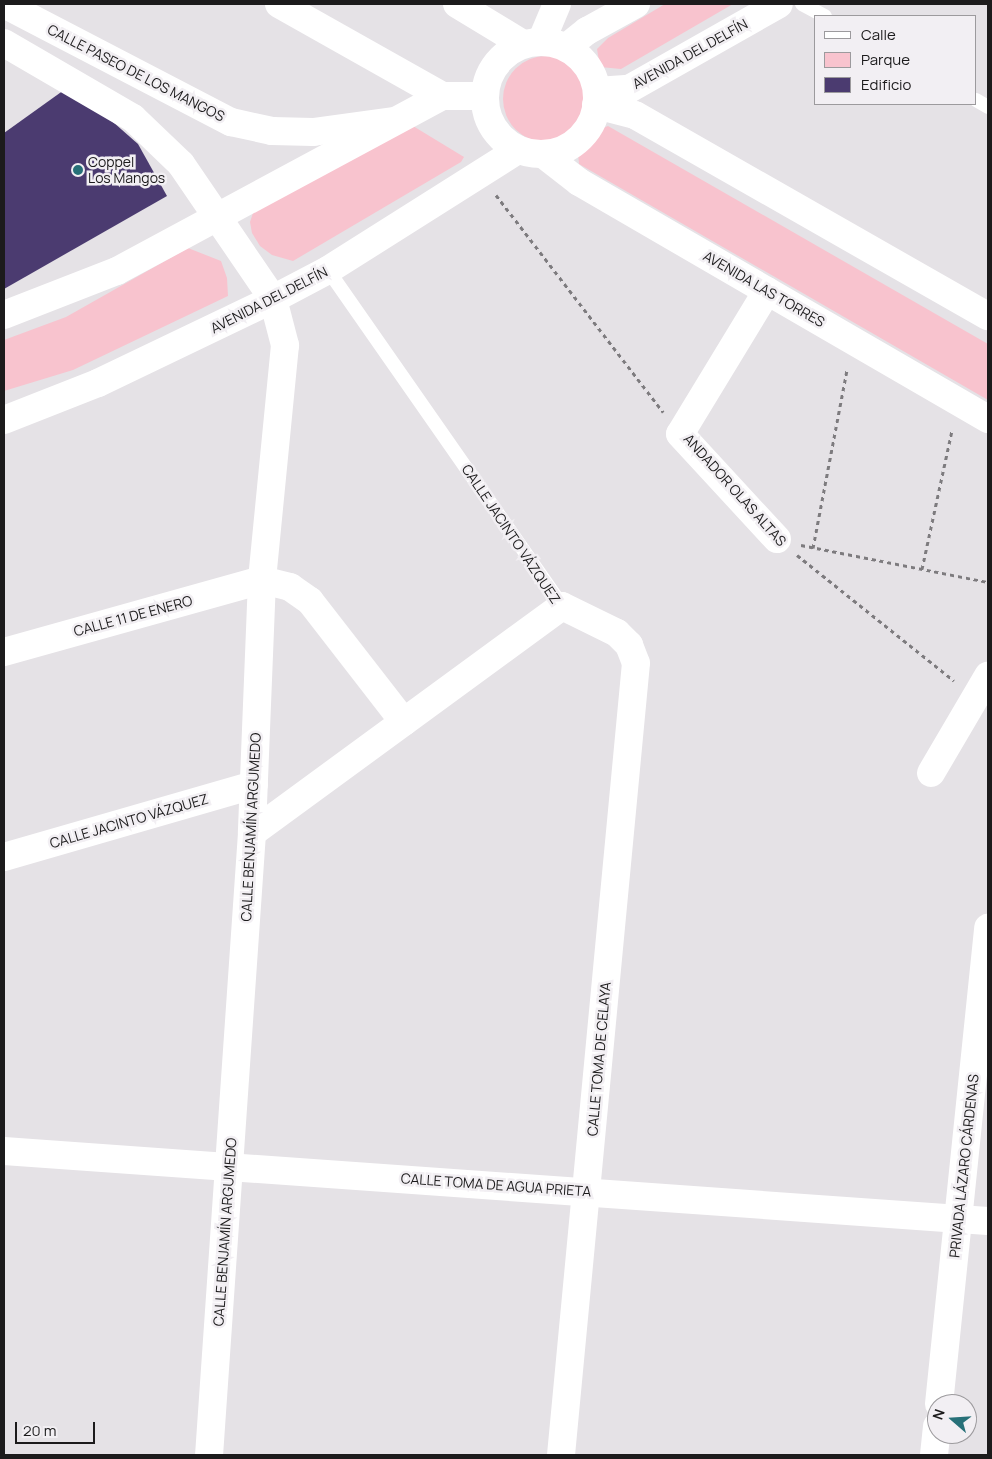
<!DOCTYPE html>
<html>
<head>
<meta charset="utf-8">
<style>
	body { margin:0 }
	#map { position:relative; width:992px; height:1459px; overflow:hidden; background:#e5e2e6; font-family:Manrope,sans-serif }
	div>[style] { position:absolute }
	.green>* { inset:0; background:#f8c3ce }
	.round { border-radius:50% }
	.building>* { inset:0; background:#4b3b70 }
	.path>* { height:3px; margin-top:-1.5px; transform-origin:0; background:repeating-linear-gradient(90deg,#7d7b7e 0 4px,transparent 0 8px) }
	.lane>* { height:14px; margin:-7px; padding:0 7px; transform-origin:7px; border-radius:7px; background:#fff }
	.street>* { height:28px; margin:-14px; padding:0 14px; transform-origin:14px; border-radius:14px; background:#fff }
	.secondary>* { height:28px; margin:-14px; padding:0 14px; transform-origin:14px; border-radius:14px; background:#fff }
	.secondary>.ring { margin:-14px; padding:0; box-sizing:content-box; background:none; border:28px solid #fff; border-radius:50% }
	.dots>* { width:14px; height:14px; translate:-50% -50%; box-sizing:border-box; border:2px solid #f2eff3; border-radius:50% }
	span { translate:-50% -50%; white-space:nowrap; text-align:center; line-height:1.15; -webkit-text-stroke:5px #f2eff3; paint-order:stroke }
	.street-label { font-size:14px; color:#1c1b1c }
	.poi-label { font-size:14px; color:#1c1b1c }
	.left { translate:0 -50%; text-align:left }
	.frame { position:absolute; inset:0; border:5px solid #1c1b1c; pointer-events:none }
	.legend { position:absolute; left:814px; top:15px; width:162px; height:90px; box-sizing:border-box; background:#f2eff3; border:1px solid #9c9a9d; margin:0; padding:6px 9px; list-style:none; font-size:15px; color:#1c1b1c }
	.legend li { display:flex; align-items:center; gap:10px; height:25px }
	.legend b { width:25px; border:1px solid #9c9a9d }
	.north { position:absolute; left:927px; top:1394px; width:50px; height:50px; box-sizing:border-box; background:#f2eff3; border:1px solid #9c9a9d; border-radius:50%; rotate:289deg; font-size:14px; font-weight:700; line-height:20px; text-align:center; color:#1c1b1c }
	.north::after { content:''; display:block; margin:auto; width:18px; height:22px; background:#277078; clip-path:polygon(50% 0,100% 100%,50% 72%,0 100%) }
	.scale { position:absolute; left:15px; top:1422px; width:80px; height:22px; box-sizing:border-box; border:2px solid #1c1b1c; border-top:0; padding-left:6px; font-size:15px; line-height:18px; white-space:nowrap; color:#1c1b1c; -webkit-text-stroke:4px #f2eff3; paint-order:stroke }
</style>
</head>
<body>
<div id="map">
	<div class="green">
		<div style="clip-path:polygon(665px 4px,733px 4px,621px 69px,600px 67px,597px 49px,608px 38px)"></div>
		<div class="round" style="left:503px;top:56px;width:86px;height:86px"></div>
		<div style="clip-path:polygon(413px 126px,464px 157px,461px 162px,293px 261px,272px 255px,260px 246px,252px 233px,250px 222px,254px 210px)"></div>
		<div style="clip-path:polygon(608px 126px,988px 344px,988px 400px,579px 164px,578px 153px,588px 134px)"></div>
		<div style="clip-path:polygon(188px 248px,221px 261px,227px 278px,228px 296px,73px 370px,4px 391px,4px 340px,66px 317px)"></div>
	</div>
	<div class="building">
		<div style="clip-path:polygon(71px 85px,138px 144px,167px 196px,4px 289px,4px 133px)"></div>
	</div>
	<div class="path">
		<div style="left:496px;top:195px;width:274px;rotate:52.4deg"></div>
		<div style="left:801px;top:545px;width:191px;rotate:11.2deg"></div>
		<div style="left:813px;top:548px;width:182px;rotate:-79.2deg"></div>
		<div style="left:797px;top:555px;width:201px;rotate:38.7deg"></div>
		<div style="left:922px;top:569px;width:142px;rotate:-77.8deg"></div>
	</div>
	<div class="lane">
		<div style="left:802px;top:4px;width:26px;rotate:28deg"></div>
		<div style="left:976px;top:100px;width:14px;rotate:30deg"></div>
		<div style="left:328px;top:270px;width:409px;rotate:55.1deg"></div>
	</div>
	<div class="street">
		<div style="left:4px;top:4px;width:256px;rotate:27.5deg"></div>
		<div style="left:231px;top:122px;width:42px;rotate:12.4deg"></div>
		<div style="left:272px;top:131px;width:41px;rotate:1.4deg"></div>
		<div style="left:313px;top:132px;width:81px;rotate:-7.8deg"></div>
		<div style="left:279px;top:4px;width:187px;rotate:29.4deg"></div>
		<div style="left:457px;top:4px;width:77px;rotate:31.2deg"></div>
		<div style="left:541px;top:42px;width:41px;rotate:-67.2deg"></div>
		<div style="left:4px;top:43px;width:149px;rotate:30.2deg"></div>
		<div style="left:133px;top:118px;width:66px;rotate:43.8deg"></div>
		<div style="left:181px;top:164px;width:163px;rotate:55.7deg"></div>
		<div style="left:273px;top:299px;width:48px;rotate:75.4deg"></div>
		<div style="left:285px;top:345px;width:236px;rotate:95.6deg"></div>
		<div style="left:262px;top:580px;width:253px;rotate:92.3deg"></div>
		<div style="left:252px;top:833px;width:623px;rotate:93.95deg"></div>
		<div style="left:767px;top:291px;width:167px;rotate:121.3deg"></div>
		<div style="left:680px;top:434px;width:143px;rotate:47.3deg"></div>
		<div style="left:4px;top:652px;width:268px;rotate:-15.6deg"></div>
		<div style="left:262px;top:580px;width:29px;rotate:14deg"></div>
		<div style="left:290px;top:587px;width:24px;rotate:35deg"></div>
		<div style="left:310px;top:601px;width:153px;rotate:52.2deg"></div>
		<div style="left:931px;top:773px;width:113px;rotate:-59.6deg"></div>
		<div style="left:252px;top:833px;width:384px;rotate:-36.2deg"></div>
		<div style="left:562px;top:606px;width:61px;rotate:26.1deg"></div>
		<div style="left:617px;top:633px;width:17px;rotate:45deg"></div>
		<div style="left:629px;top:645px;width:19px;rotate:69deg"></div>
		<div style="left:636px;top:663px;width:796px;rotate:95.41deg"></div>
		<div style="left:4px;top:857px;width:260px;rotate:-16.1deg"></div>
		<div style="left:4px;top:1151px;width:986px;rotate:4.07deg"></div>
		<div style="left:939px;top:1404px;width:479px;rotate:-84.1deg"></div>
		<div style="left:934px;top:1455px;width:29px;rotate:-84deg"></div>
	</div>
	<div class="secondary">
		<div class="ring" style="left:485px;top:42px;width:84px;height:84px"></div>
		<div style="left:567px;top:47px;width:26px;rotate:-39deg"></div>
		<div style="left:587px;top:31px;width:56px;rotate:-28.9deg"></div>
		<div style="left:597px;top:91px;width:32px;rotate:-4deg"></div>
		<div style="left:629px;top:89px;width:172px;rotate:-29.5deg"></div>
		<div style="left:596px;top:105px;width:40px;rotate:14.4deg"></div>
		<div style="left:635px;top:115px;width:406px;rotate:29.7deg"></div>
		<div style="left:543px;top:154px;width:46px;rotate:37.9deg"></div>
		<div style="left:579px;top:182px;width:473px;rotate:30.1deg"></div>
		<div style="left:4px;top:315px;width:121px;rotate:-21.3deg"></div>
		<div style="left:117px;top:271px;width:369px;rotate:-28.3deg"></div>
		<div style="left:442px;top:96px;width:43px"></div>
		<div style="left:4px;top:420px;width:101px;rotate:-21.5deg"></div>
		<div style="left:98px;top:383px;width:194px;rotate:-25.6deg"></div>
		<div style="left:273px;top:299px;width:62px;rotate:-27.8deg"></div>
		<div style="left:328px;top:270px;width:225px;rotate:-32.3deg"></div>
	</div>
	<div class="dots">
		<div style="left:78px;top:170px;background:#277078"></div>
	</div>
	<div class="street-label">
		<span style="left:690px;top:54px;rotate:-29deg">AVENIDA DEL DELFÍN</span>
		<span style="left:136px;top:73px;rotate:27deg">CALLE PASEO DE LOS MANGOS</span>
		<span style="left:764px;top:289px;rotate:30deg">AVENIDA LAS TORRES</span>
		<span style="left:269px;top:300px;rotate:-27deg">AVENIDA DEL DELFÍN</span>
		<span style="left:735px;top:490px;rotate:48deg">ANDADOR OLAS ALTAS</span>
		<span style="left:511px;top:534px;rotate:56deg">CALLE JACINTO VÁZQUEZ</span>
		<span style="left:133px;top:616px;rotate:-15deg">CALLE 11 DE ENERO</span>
		<span style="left:129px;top:821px;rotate:-16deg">CALLE JACINTO VÁZQUEZ</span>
		<span style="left:251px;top:827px;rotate:-87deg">CALLE BENJAMÍN ARGUMEDO</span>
		<span style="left:599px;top:1059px;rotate:-85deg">CALLE TOMA DE CELAYA</span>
		<span style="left:964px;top:1166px;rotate:-84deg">PRIVADA LÁZARO CÁRDENAS</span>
		<span style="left:496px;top:1185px;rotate:4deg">CALLE TOMA DE AGUA PRIETA</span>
		<span style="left:225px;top:1232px;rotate:-86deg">CALLE BENJAMÍN ARGUMEDO</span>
	</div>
	<div class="poi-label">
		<span class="left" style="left:88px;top:170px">Coppel<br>Los Mangos</span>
	</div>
	<div class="frame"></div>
	<ul class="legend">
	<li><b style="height:6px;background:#fff"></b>Calle</li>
	<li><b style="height:14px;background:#f8c3ce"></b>Parque</li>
	<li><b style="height:14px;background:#4b3b70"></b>Edificio</li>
	</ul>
	<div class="north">N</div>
	<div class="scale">20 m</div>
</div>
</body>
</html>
